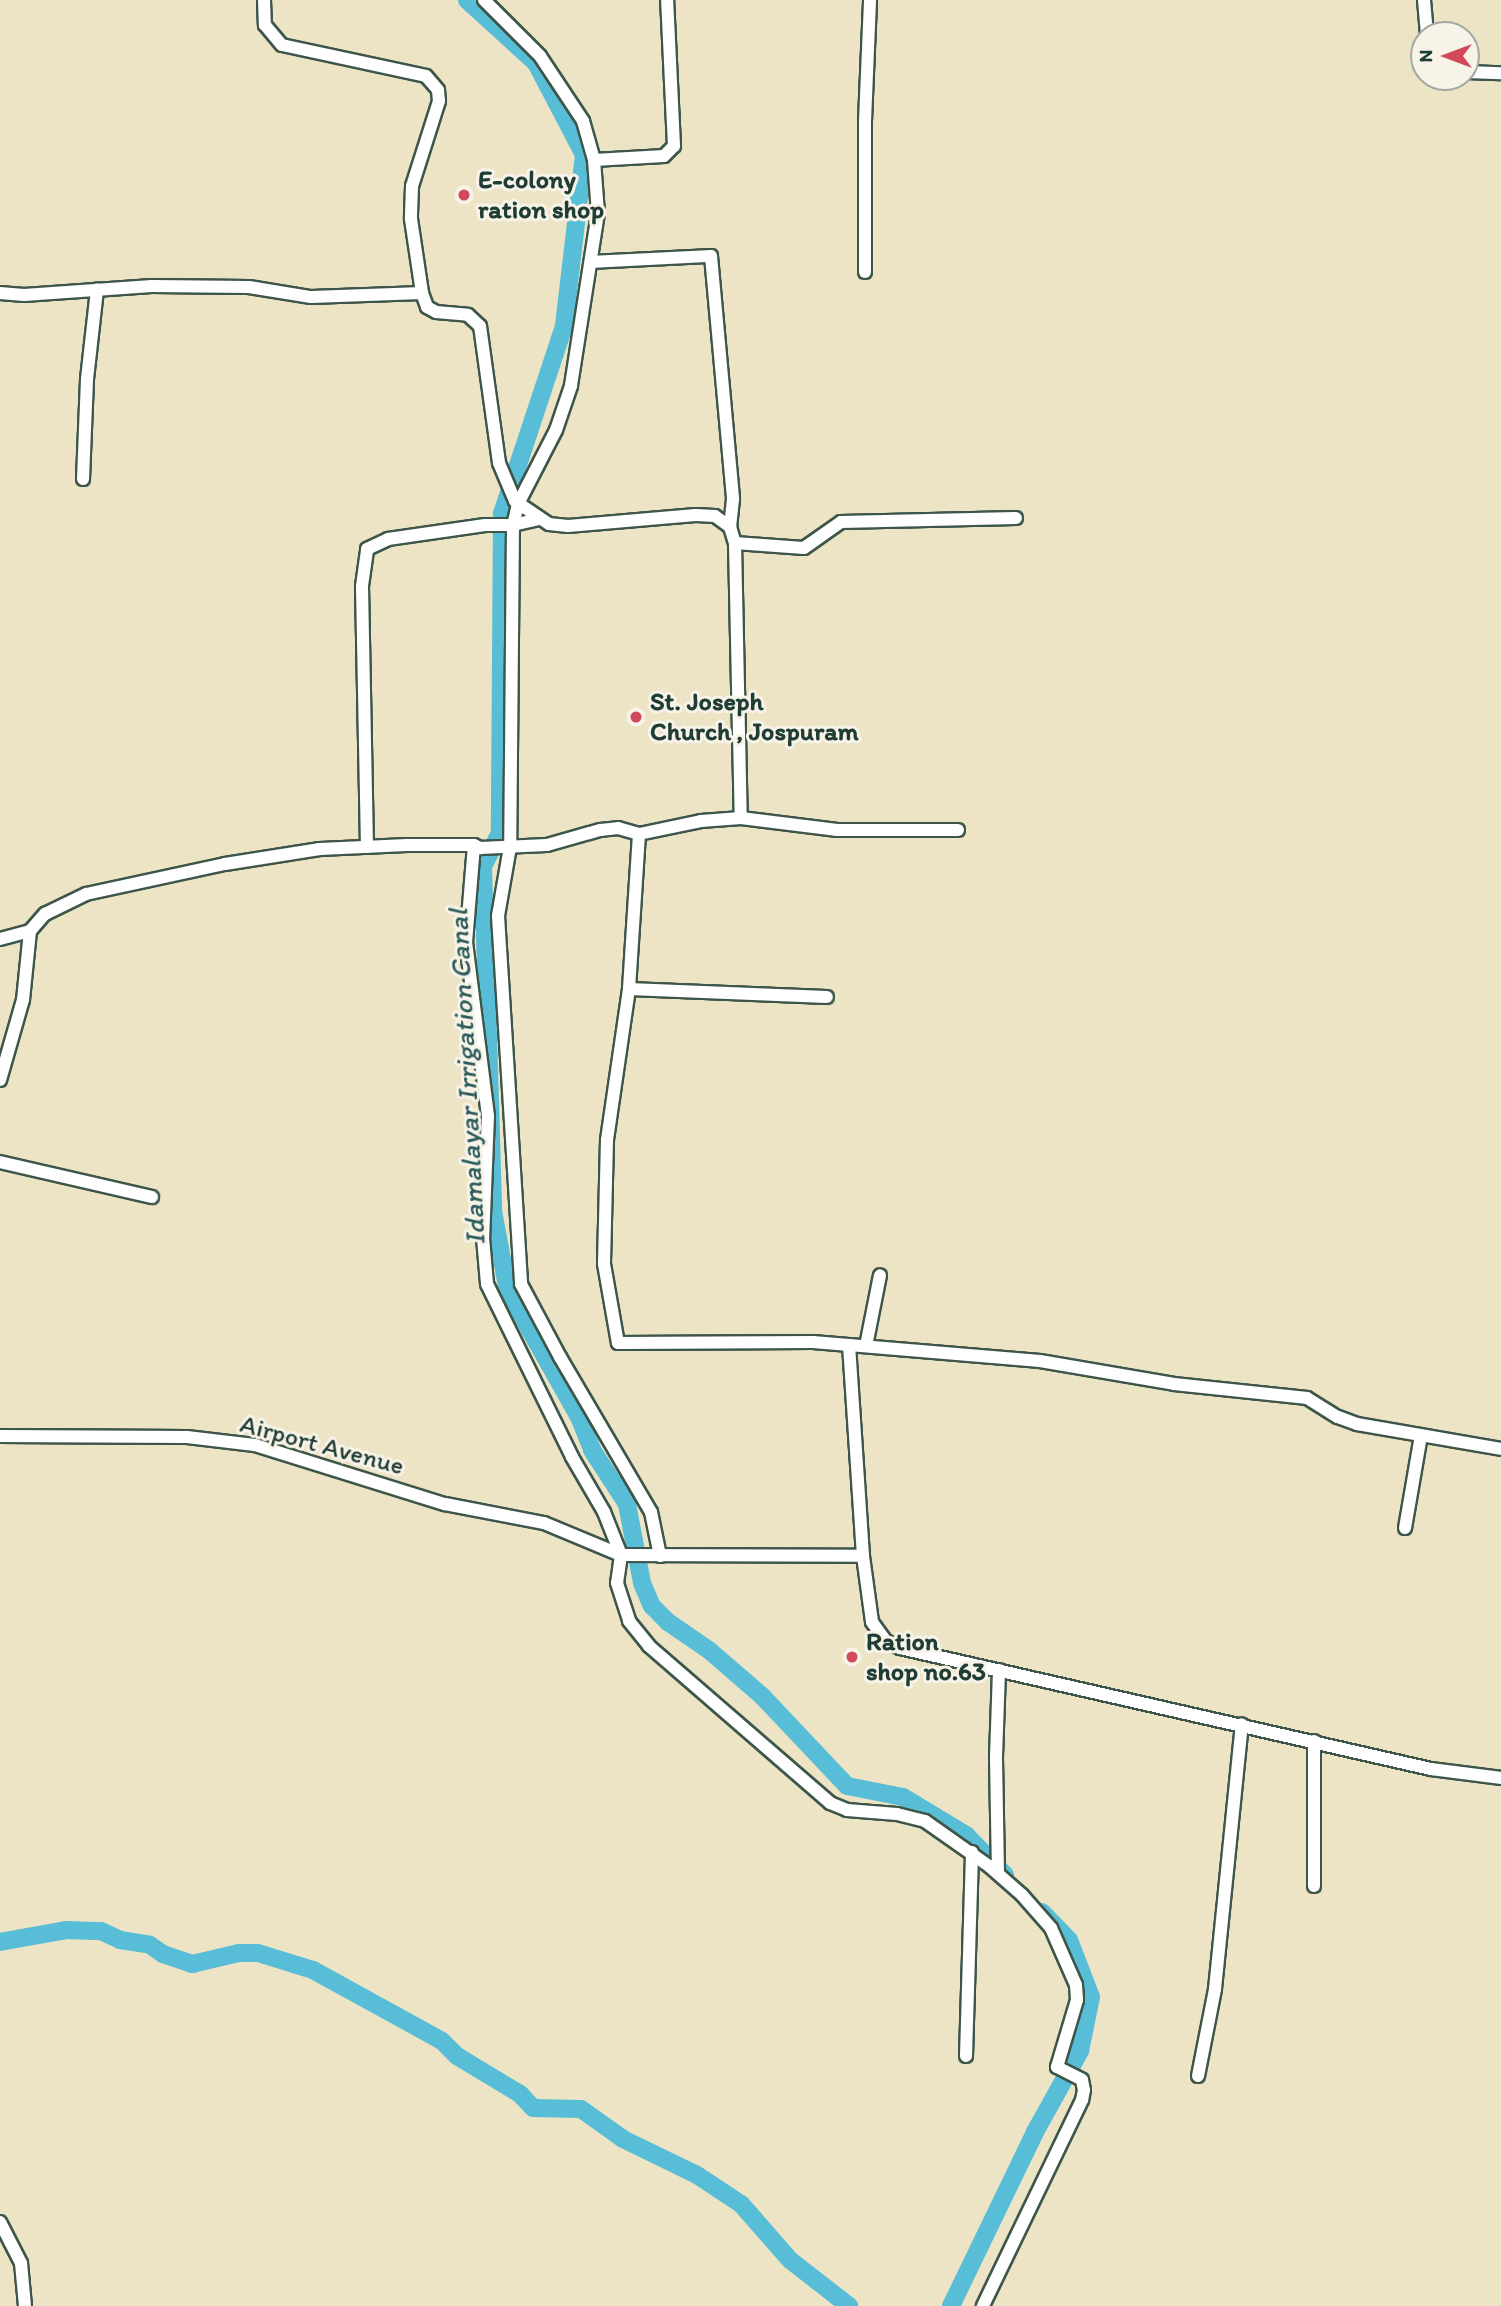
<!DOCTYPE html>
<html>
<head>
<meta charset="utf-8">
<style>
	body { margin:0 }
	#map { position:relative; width:1501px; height:2306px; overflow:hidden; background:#ece4c5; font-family:Itim,sans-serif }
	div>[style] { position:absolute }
	.canal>* { height:18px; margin:-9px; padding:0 9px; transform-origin:9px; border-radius:9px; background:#58bdd6 }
	.roads { filter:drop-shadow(2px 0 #3e564a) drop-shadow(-2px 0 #3e564a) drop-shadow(0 2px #3e564a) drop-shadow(0 -2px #3e564a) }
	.minor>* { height:12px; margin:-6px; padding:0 6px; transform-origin:6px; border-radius:6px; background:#fff }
	.dots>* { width:19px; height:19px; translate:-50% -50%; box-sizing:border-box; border:4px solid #f7f3e8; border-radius:50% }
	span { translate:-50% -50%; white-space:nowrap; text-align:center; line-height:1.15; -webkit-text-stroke:6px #f7f3e8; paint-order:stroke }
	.poi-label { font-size:26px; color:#1f3d34; font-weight:700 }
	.left { translate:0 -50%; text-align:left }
	.street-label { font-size:26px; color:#1f3d34 }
	.water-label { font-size:28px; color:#2d5d5c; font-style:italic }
	.north { position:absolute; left:1410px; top:21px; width:70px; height:70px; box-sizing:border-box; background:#f7f3e8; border:2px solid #a1aaa0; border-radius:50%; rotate:270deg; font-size:19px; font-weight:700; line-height:28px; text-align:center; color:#1f3d34 }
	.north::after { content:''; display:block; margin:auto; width:24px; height:32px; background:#d1495b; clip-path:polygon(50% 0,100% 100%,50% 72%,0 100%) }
</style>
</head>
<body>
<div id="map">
	<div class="canal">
		<div style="left:467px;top:0;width:93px;rotate:42.4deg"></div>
		<div style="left:536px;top:63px;width:104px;rotate:62.4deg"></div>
		<div style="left:584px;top:155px;width:172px;rotate:96.7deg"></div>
		<div style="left:564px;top:326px;width:198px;rotate:108.3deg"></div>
		<div style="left:502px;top:514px;width:319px;rotate:90.4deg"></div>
		<div style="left:500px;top:833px;width:38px;rotate:117deg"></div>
		<div style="left:483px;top:867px;width:344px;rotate:88.3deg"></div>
		<div style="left:493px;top:1211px;width:81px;rotate:79.4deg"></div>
		<div style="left:508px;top:1291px;width:145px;rotate:60.6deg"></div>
		<div style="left:579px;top:1417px;width:35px;rotate:68deg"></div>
		<div style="left:592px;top:1450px;width:64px;rotate:57.1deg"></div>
		<div style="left:627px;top:1504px;width:80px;rotate:79.2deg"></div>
		<div style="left:642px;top:1583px;width:25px;rotate:67deg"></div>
		<div style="left:652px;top:1606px;width:23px;rotate:45deg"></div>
		<div style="left:668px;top:1622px;width:51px;rotate:34.6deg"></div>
		<div style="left:710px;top:1651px;width:69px;rotate:40.9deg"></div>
		<div style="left:762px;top:1696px;width:124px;rotate:46.6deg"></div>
		<div style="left:847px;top:1786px;width:57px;rotate:11.1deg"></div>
		<div style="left:903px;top:1797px;width:74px;rotate:31.1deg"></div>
		<div style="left:966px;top:1835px;width:56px;rotate:45.7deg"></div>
		<div style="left:0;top:1942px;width:67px;rotate:-10.3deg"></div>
		<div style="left:66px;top:1930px;width:35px;rotate:2deg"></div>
		<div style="left:101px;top:1931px;width:21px;rotate:25deg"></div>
		<div style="left:120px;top:1940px;width:30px;rotate:9deg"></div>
		<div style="left:150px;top:1945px;width:16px;rotate:35deg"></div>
		<div style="left:163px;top:1954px;width:31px;rotate:19deg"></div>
		<div style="left:192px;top:1964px;width:48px;rotate:-13.2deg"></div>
		<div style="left:239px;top:1953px;width:19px"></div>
		<div style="left:258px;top:1953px;width:58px;rotate:17.2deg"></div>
		<div style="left:313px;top:1970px;width:147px;rotate:28.8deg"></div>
		<div style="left:442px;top:2041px;width:21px;rotate:45deg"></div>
		<div style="left:457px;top:2056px;width:74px;rotate:31.1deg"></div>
		<div style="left:520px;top:2094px;width:19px;rotate:47deg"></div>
		<div style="left:533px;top:2108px;width:48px;rotate:1.2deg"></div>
		<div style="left:581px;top:2109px;width:52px;rotate:35.5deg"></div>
		<div style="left:623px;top:2139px;width:82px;rotate:25.9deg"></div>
		<div style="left:697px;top:2175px;width:53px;rotate:33.4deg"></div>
		<div style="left:741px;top:2204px;width:74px;rotate:48.8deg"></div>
		<div style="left:790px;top:2260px;width:75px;rotate:37.9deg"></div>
		<div style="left:951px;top:2306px;width:193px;rotate:-64.2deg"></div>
		<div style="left:1035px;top:2132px;width:93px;rotate:-60.9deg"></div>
		<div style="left:1080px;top:2051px;width:55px;rotate:-78.5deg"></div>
		<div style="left:1091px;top:1997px;width:61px;rotate:-111.1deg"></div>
		<div style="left:1069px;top:1940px;width:39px;rotate:-134deg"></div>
	</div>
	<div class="roads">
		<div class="minor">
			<div style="left:264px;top:0;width:25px;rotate:88deg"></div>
			<div style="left:265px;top:25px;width:26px;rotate:50deg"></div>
			<div style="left:282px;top:45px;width:147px;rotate:12.1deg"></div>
			<div style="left:426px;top:76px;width:18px;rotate:49deg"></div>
			<div style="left:438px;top:90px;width:11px;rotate:85deg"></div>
			<div style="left:439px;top:101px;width:89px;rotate:107.6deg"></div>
			<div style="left:412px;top:186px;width:33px;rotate:92deg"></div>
			<div style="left:411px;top:219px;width:75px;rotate:81.5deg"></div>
			<div style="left:422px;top:293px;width:15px;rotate:70deg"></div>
			<div style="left:427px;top:307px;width:10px;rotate:29deg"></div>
			<div style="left:436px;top:312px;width:32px;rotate:5deg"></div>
			<div style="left:468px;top:315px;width:16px;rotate:43deg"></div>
			<div style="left:480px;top:326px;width:138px;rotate:82.1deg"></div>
			<div style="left:499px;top:463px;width:41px;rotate:67.2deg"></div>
			<div style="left:515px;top:501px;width:41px;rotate:34.1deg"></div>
			<div style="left:549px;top:524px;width:19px;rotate:6deg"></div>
			<div style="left:568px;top:526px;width:128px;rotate:-4.9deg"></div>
			<div style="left:696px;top:515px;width:19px;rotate:3deg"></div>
			<div style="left:715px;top:516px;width:19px;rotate:36deg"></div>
			<div style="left:730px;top:527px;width:17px;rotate:73deg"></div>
			<div style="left:735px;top:543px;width:275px;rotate:88.8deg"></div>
			<div style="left:484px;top:0;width:79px;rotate:45deg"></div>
			<div style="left:540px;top:56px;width:78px;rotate:56.5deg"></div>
			<div style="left:583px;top:121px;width:41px;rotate:74.2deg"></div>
			<div style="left:594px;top:160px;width:53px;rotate:85.7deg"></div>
			<div style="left:598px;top:213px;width:175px;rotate:98.9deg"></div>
			<div style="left:571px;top:386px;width:46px;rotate:108.8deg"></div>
			<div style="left:556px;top:430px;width:83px;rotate:117.2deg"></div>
			<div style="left:518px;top:504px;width:22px;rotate:103deg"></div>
			<div style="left:513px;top:525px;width:322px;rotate:90.5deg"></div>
			<div style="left:510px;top:847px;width:70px;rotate:99.9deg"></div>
			<div style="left:498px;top:916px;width:369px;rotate:86.4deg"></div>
			<div style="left:521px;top:1284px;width:83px;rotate:61.9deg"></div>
			<div style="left:560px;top:1357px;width:180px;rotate:59.6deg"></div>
			<div style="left:651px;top:1512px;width:45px;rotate:78.4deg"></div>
			<div style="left:1424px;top:0;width:35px;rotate:85deg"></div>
			<div style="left:1466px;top:72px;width:35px;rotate:2deg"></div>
			<div style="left:594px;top:160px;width:70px;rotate:-3.3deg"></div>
			<div style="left:664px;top:156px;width:14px;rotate:-45deg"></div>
			<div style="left:674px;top:146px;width:146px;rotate:-92.7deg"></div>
			<div style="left:591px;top:262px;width:120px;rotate:-2.9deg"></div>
			<div style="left:711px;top:256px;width:244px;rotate:84.8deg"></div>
			<div style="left:733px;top:499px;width:28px;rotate:96deg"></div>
			<div style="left:865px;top:272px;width:151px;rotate:-90deg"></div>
			<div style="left:865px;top:121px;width:121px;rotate:-87.6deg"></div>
			<div style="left:0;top:293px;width:24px;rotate:5deg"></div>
			<div style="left:24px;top:295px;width:128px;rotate:-4deg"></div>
			<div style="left:152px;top:286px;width:97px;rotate:0.6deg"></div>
			<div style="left:249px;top:287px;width:63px;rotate:9.2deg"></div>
			<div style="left:311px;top:297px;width:111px;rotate:-2.1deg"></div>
			<div style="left:83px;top:479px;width:100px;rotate:-87.7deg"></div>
			<div style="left:87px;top:379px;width:90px;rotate:-83.6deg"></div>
			<div style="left:735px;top:543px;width:69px;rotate:4.1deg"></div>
			<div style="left:804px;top:548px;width:45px;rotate:-35.1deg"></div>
			<div style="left:841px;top:522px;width:175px;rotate:-1.3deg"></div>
			<div style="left:639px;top:834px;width:155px;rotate:93.7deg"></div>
			<div style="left:629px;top:989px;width:153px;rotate:98.3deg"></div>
			<div style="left:607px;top:1140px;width:124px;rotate:91.4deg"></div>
			<div style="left:604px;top:1264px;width:80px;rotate:80deg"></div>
			<div style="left:618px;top:1343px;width:195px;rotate:-0.3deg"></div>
			<div style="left:813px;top:1342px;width:228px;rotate:4.8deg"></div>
			<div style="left:1040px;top:1361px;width:136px;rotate:9.7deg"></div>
			<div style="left:1174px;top:1384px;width:134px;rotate:6deg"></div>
			<div style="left:1307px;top:1398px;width:36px;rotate:32deg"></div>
			<div style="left:1338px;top:1417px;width:20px;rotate:20deg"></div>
			<div style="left:1357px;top:1424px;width:146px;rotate:9.8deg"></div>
			<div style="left:474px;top:845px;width:97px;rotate:94.7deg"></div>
			<div style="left:466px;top:942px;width:175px;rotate:82.8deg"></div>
			<div style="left:488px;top:1116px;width:122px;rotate:92.3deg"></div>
			<div style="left:483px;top:1238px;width:46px;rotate:85deg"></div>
			<div style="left:487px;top:1284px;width:193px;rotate:63.8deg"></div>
			<div style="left:572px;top:1457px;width:64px;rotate:59.8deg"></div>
			<div style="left:604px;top:1512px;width:46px;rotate:68.4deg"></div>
			<div style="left:621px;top:1555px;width:28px;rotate:98deg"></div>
			<div style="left:617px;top:1583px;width:40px;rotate:72deg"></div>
			<div style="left:629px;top:1621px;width:32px;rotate:51deg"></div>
			<div style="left:649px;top:1646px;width:240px;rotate:40.9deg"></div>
			<div style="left:830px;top:1803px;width:18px;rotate:22deg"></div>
			<div style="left:847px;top:1810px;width:50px;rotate:4.6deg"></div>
			<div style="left:897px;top:1814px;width:29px;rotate:14deg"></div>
			<div style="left:925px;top:1821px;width:78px;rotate:35.1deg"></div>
			<div style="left:989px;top:1866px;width:44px;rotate:41.3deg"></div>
			<div style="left:1022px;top:1895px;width:44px;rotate:48.7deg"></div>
			<div style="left:1051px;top:1928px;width:62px;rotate:66.3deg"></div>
			<div style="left:1076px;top:1985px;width:15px;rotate:86deg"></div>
			<div style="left:1077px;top:2000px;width:70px;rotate:106.6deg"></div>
			<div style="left:1057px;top:2067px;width:28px;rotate:27deg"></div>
			<div style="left:1082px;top:2080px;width:10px;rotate:79deg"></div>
			<div style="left:1084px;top:2090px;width:10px;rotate:101deg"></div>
			<div style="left:1082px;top:2100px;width:229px;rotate:115.7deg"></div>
			<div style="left:367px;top:847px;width:261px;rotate:-91.1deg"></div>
			<div style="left:362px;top:586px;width:37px;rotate:-82deg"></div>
			<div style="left:367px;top:549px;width:23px;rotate:-25deg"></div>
			<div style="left:388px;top:539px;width:98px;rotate:-8.2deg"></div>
			<div style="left:485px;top:525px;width:28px"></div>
			<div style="left:513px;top:525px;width:26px;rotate:-13deg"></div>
			<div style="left:0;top:939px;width:31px;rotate:-15deg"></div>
			<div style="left:629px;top:989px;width:198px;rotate:2.3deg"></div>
			<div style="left:0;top:1080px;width:83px;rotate:-74deg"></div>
			<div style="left:23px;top:1000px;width:69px;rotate:-84.2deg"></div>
			<div style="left:30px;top:931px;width:23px;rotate:-49deg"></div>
			<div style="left:45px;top:914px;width:46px;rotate:-26deg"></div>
			<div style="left:86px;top:894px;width:142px;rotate:-12.2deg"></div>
			<div style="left:225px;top:864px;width:96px;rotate:-9deg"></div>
			<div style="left:320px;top:849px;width:87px;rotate:-2.6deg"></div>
			<div style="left:407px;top:845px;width:67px"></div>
			<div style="left:474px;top:845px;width:7px;rotate:27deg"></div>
			<div style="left:480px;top:848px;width:67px;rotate:-2.6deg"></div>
			<div style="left:547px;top:845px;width:55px;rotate:-15.8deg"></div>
			<div style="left:600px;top:830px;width:18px;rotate:-6deg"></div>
			<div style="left:618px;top:828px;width:22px;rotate:16deg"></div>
			<div style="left:639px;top:834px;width:63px;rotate:-11.8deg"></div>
			<div style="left:701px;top:821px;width:40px;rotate:-4.3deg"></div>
			<div style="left:741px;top:818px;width:97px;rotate:7.1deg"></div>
			<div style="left:837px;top:830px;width:121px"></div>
			<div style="left:0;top:1162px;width:156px;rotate:13deg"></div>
			<div style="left:849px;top:1345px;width:211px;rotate:86.2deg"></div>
			<div style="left:863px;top:1556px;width:67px;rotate:82.2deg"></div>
			<div style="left:872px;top:1622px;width:24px;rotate:54deg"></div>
			<div style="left:886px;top:1641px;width:16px;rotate:27deg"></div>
			<div style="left:900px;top:1648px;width:545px;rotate:12.84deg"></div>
			<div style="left:1431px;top:1769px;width:71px;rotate:7.3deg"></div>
			<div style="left:866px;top:1346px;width:72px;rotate:-78.8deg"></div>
			<div style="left:0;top:1436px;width:187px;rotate:0.3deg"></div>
			<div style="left:187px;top:1437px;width:68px;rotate:6.7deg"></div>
			<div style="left:255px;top:1445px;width:199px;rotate:17.3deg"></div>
			<div style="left:445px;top:1504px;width:101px;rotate:10.9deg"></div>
			<div style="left:544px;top:1523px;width:83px;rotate:22.6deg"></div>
			<div style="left:621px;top:1555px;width:242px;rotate:0.2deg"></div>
			<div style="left:1405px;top:1528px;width:94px;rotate:-80.2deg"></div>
			<div style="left:998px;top:1873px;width:116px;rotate:-91deg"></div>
			<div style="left:996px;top:1757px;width:87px;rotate:-88deg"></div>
			<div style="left:1314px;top:1886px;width:145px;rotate:-90deg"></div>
			<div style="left:966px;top:2056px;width:204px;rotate:-88.3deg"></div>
			<div style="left:1198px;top:2076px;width:89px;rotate:-78.9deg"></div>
			<div style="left:1215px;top:1989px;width:266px;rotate:-84.2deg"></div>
			<div style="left:0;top:2222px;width:46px;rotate:62.9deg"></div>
			<div style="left:21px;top:2263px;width:43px;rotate:84.7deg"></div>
		</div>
	</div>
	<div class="dots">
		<div style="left:464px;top:195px;background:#d1495b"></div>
		<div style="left:636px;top:717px;background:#d1495b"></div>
		<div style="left:852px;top:1657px;background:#d1495b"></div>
	</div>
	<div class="poi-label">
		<span class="left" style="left:478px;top:195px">E-colony<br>ration shop</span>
		<span class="left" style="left:650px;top:717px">St. Joseph<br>Church , Jospuram</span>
		<span class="left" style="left:866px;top:1657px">Ration<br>shop no.63</span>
	</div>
	<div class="street-label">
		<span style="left:322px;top:1445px;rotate:15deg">Airport Avenue</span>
	</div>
	<div class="water-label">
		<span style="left:466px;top:1077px;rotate:-93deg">Idamalayar Irrigation Canal</span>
	</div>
	<div class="north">N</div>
</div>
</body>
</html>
